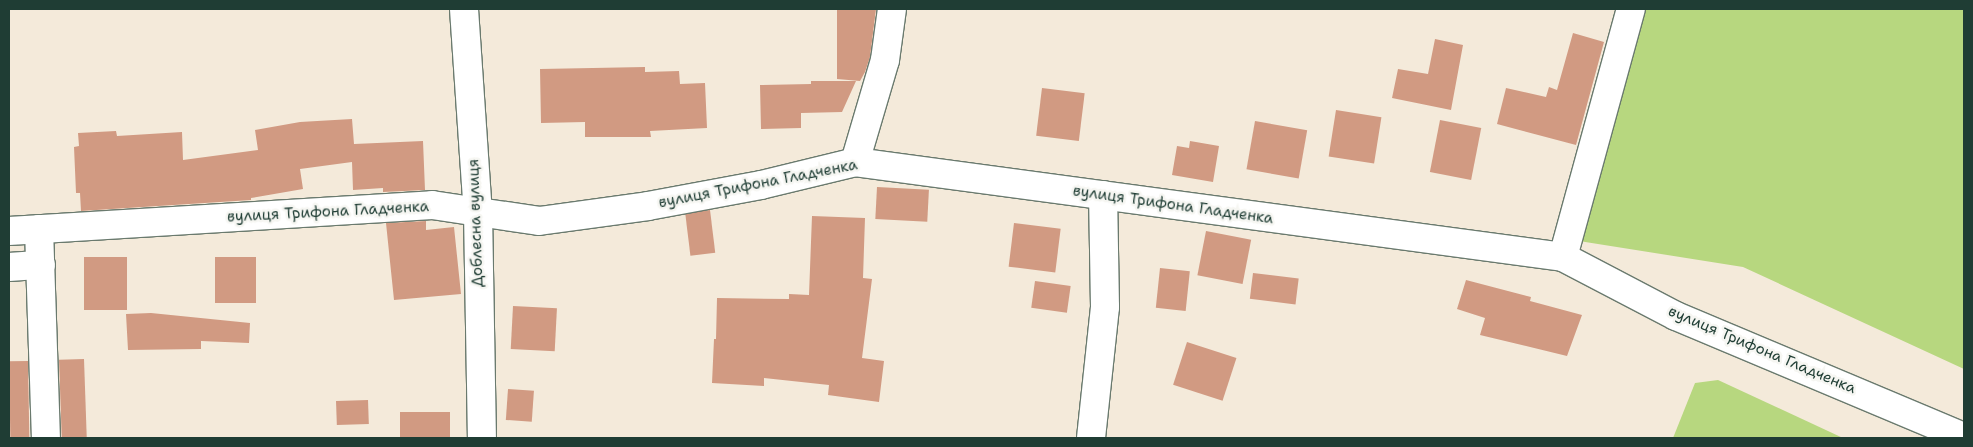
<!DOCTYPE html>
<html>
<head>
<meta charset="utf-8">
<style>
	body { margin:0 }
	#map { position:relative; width:1973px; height:447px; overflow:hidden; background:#f4eada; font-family:"Shantell Sans",sans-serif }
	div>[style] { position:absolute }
	.green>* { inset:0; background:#b7d77f }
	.building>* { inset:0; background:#d19a82; transform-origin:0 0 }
	.roads { filter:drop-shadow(1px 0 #6a7a6e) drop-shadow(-1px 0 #6a7a6e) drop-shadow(0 1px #6a7a6e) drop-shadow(0 -1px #6a7a6e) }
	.minor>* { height:28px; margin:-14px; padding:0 14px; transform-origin:14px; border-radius:14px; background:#fff }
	span { translate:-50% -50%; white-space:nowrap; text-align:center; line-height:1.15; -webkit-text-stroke:5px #f6f6f2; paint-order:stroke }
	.street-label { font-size:15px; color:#1f3d34 }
	.frame { position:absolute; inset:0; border:10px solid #1f3d34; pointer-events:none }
</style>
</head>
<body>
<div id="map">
	<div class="green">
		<div style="clip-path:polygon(1642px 9px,1964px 9px,1964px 369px,1743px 267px,1579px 241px)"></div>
		<div style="clip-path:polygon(1718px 380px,1843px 438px,1673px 438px,1695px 383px)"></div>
	</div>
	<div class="building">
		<div style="clip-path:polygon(837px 9px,876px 9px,870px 57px,865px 72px,860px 81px,837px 79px)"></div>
		<div style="clip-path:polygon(1573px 33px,1604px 42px,1576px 145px,1497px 124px,1506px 88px,1546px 97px,1549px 87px,1557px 90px)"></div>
		<div style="clip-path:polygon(1435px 39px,1463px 45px,1451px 110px,1392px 98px,1398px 69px,1428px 74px)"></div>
		<div style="clip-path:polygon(645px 67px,645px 72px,679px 71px,680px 84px,705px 83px,707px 128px,650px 131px,651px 137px,585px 137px,585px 122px,541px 123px,540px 69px)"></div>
		<div style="clip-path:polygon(811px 81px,856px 81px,842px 112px,801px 113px,801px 128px,761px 129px,760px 85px,811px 84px)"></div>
		<div style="left:1042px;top:88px;width:43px;height:48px;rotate:7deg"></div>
		<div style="left:1336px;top:110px;width:46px;height:47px;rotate:9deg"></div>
		<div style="clip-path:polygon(352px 119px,354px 144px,423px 141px,425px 190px,383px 192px,383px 188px,353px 190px,352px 162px,300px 169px,303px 189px,251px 198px,251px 200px,81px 211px,80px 193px,76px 193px,74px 147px,79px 146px,78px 133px,116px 131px,117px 136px,182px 132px,183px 160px,258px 150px,255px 130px,300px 122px)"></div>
		<div style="left:1440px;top:120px;width:42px;height:53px;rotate:11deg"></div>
		<div style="left:1255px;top:121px;width:53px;height:49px;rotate:10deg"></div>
		<div style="clip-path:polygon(1190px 141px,1219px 146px,1213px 182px,1172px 175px,1177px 146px,1189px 148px)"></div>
		<div style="left:877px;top:187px;width:52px;height:32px;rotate:3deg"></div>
		<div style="left:710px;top:210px;width:43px;height:25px;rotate:83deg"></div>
		<div style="clip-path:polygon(812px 216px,865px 218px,863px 278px,872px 279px,862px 358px,884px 361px,879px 402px,828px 395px,829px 385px,764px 378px,764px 386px,712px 383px,714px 339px,716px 339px,717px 298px,789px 299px,789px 294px,809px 295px)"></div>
		<div style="clip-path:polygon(426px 221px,426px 230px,454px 227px,461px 294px,394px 300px,386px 223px)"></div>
		<div style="left:1014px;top:223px;width:47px;height:44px;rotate:7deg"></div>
		<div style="left:1206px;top:231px;width:46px;height:45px;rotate:11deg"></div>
		<div style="left:84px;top:257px;width:43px;height:53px"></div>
		<div style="left:215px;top:257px;width:41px;height:46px"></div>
		<div style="left:1160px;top:268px;width:30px;height:40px;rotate:6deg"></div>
		<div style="left:1253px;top:273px;width:46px;height:26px;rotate:7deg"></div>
		<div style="clip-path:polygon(1466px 280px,1531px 297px,1530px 301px,1582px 315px,1567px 356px,1480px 335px,1485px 318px,1457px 309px)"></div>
		<div style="left:1035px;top:281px;width:36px;height:27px;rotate:8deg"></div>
		<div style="left:513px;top:306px;width:44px;height:43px;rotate:3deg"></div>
		<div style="clip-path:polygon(151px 313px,250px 323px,249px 343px,201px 341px,201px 349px,128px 350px,126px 314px)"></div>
		<div style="left:1187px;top:342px;width:52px;height:45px;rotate:18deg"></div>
		<div style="left:84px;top:359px;width:79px;height:25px;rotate:88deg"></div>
		<div style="left:28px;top:361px;width:77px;height:19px;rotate:89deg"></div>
		<div style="left:508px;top:389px;width:26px;height:31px;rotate:4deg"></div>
		<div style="left:368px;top:400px;width:24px;height:32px;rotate:88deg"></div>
		<div style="left:400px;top:412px;width:50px;height:26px"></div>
	</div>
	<div class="roads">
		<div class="minor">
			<div style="left:464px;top:9px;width:203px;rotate:86.1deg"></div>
			<div style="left:478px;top:212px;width:226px;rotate:89deg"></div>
			<div style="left:855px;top:162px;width:106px;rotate:-73.6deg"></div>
			<div style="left:885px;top:60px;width:51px;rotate:-82.2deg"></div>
			<div style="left:39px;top:229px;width:209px;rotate:88.1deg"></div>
			<div style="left:9px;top:231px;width:424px;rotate:-3.5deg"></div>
			<div style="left:432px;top:205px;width:108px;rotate:8.5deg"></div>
			<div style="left:539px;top:221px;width:110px;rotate:-7.8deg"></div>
			<div style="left:648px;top:206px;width:115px;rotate:-10.5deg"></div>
			<div style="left:761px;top:185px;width:97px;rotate:-13.7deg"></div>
			<div style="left:855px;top:162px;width:714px;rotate:7.64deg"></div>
			<div style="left:1563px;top:257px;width:127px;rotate:27.6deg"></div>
			<div style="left:1676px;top:316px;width:312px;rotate:22.8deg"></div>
			<div style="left:1563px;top:257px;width:257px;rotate:-74.7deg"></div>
			<div style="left:9px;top:267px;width:32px;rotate:-4deg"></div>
			<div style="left:1091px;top:438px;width:132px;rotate:-83.9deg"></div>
			<div style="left:1105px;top:307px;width:112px;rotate:-91deg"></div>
		</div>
	</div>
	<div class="street-label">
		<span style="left:758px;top:184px;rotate:-11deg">вулиця Трифона Гладченка</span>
		<span style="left:1173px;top:205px;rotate:8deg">вулиця Трифона Гладченка</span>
		<span style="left:328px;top:212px;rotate:-3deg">вулиця Трифона Гладченка</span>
		<span style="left:476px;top:223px;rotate:-92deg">Доблесна вулиця</span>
		<span style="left:1762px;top:350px;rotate:23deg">вулиця Трифона Гладченка</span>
	</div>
	<div class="frame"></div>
</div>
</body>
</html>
